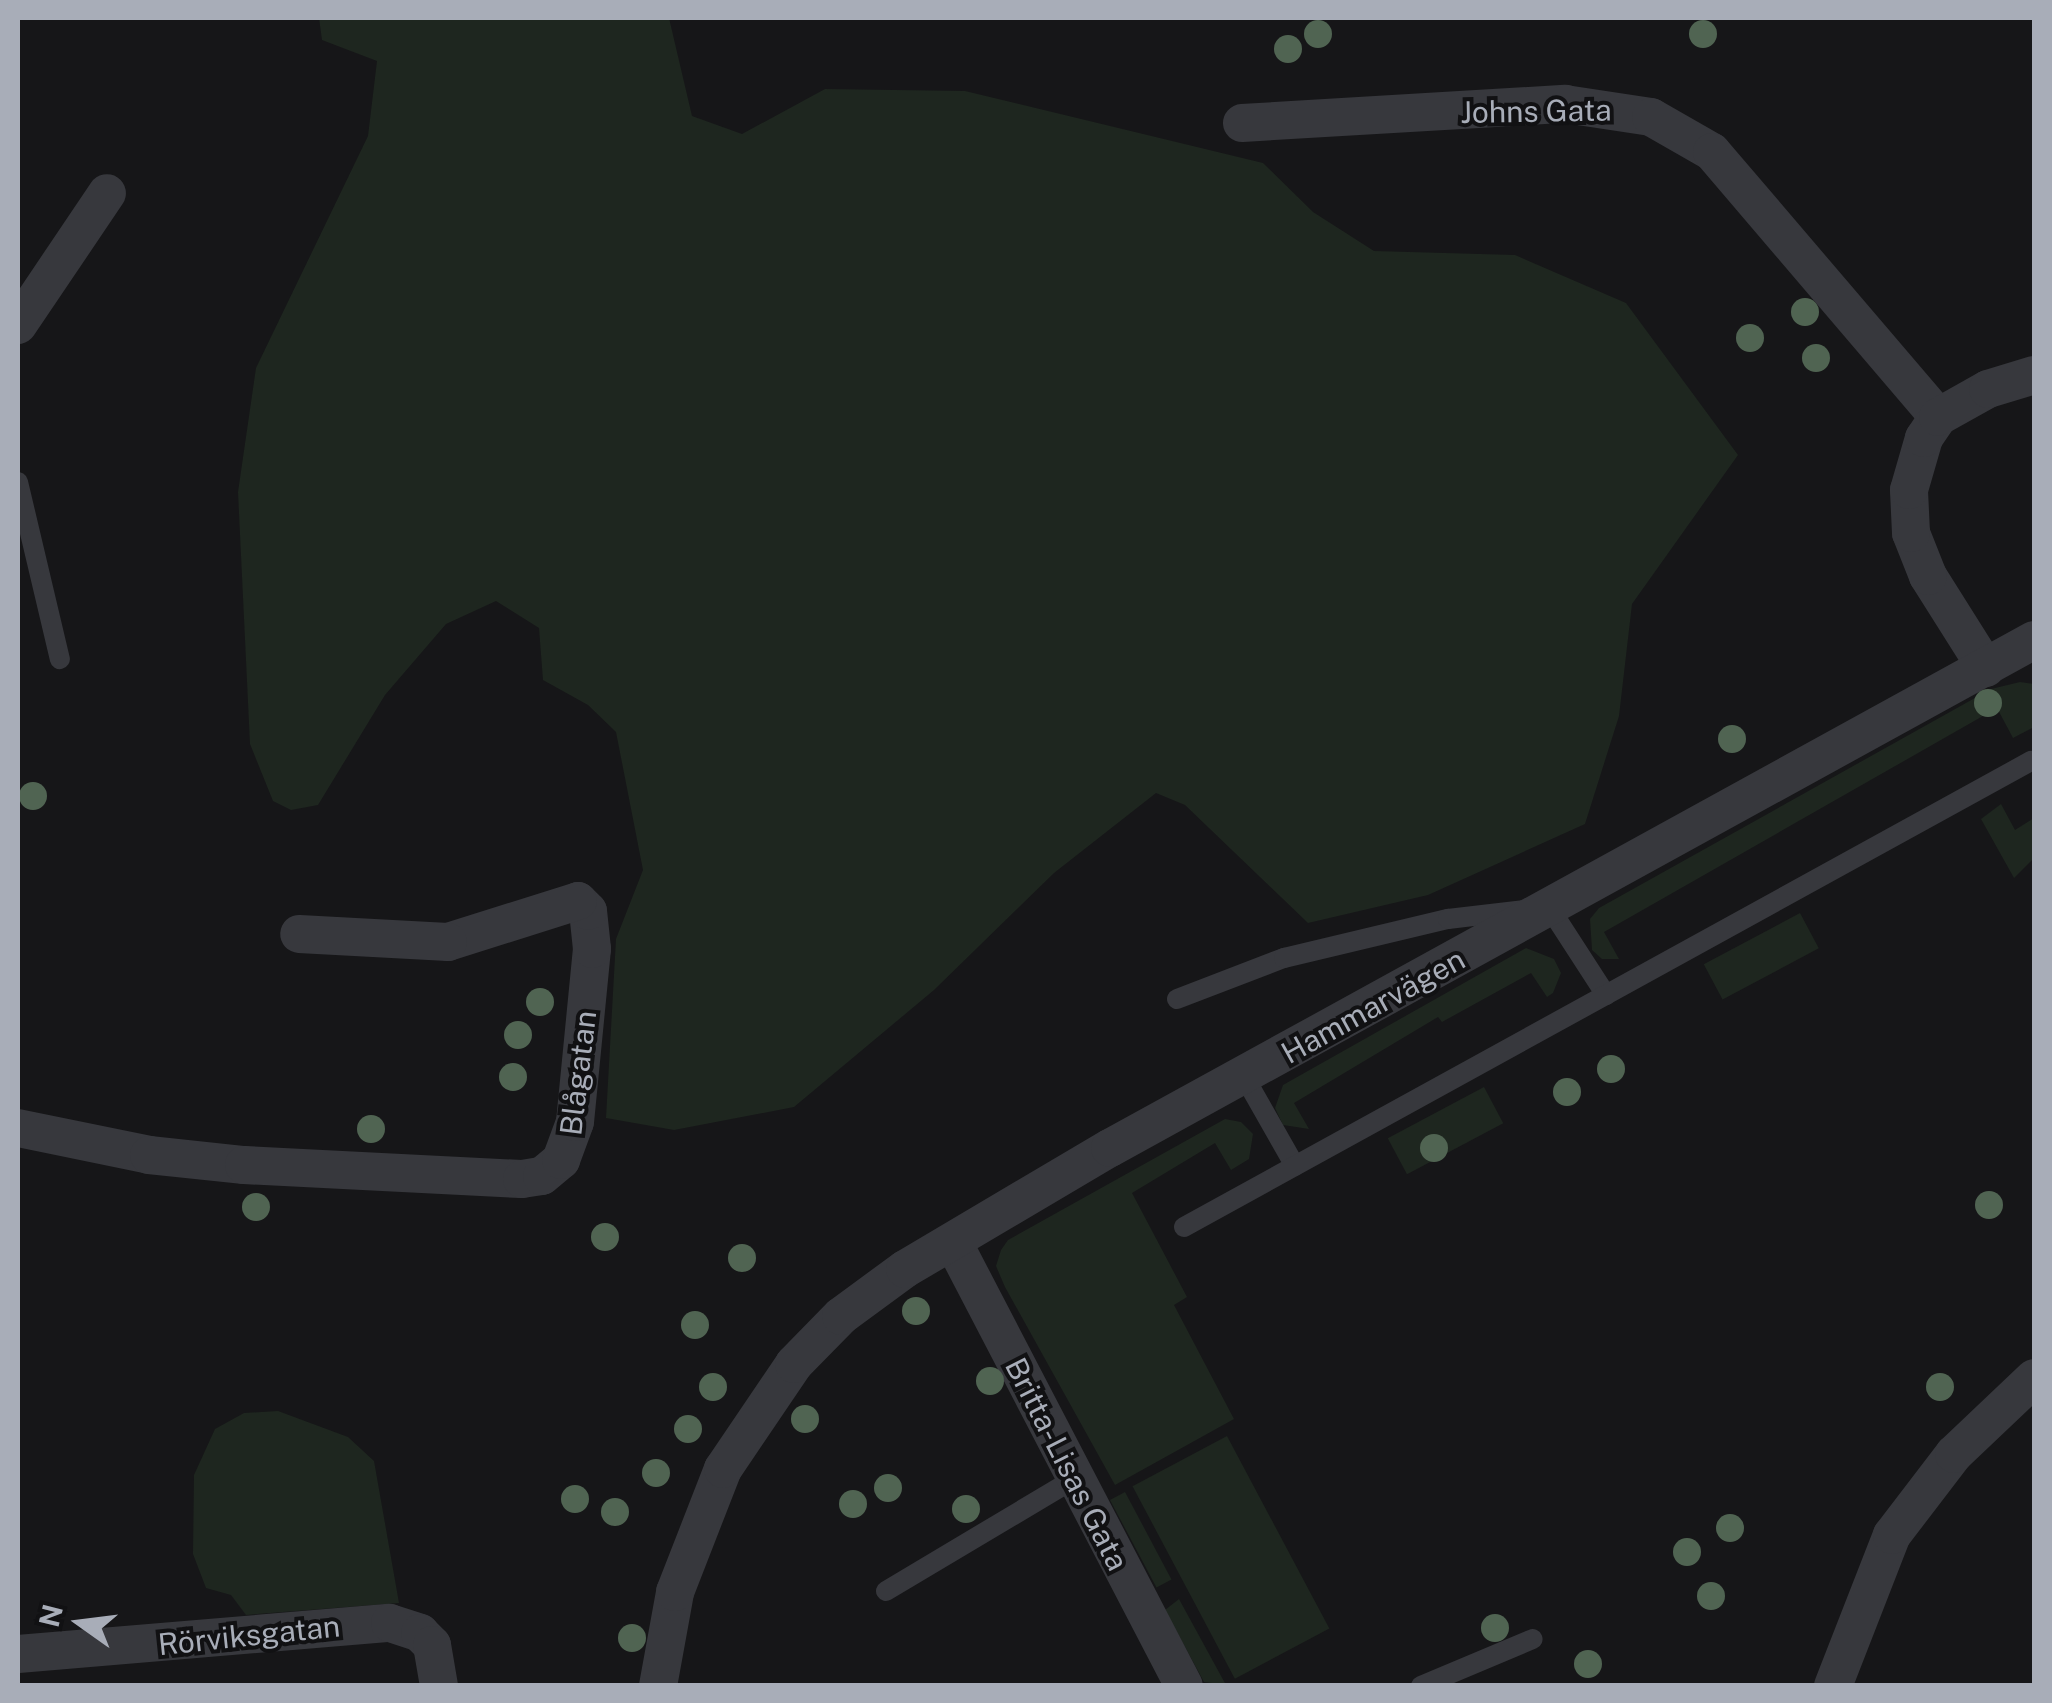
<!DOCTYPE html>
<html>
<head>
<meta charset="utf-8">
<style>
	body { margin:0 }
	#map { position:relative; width:2052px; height:1703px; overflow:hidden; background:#161618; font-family:"Public Sans",sans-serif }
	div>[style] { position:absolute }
	.green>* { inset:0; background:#1e261f; transform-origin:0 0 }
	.service>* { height:20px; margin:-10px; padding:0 10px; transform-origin:10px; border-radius:10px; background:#37383d }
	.minor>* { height:38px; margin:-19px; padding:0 19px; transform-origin:19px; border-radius:19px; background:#37383d }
	.trees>* { width:28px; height:28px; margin:-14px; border-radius:50%; background:#506452 }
	span { translate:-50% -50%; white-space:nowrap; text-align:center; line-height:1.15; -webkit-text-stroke:8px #111113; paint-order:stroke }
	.street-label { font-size:30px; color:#a8adb8 }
	.frame { position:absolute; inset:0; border:20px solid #a8adb8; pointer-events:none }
	.north { position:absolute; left:30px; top:1573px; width:100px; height:100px; -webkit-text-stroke:8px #111113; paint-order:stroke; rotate:284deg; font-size:28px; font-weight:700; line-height:40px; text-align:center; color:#a8adb8 }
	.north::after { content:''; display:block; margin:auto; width:35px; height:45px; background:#a8adb8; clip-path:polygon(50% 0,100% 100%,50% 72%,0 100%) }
</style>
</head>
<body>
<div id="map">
	<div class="green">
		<div style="clip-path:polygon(319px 18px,669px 18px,692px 116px,742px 134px,825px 89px,965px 91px,1263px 163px,1313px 212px,1374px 251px,1515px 255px,1626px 303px,1738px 455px,1632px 604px,1619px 716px,1585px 824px,1428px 895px,1308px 923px,1185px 805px,1156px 793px,1054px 873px,934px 990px,794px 1107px,674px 1130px,606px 1118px,616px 939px,643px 870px,616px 732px,588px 705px,543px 680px,539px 628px,496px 601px,446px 624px,385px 695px,318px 805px,291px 810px,273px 801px,250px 744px,238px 492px,256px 368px,368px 136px,377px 61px,322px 40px)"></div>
		<div style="clip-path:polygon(2020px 682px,2034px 684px,2034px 727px,2013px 738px,1997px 708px,1604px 932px,1619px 959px,1602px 959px,1592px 950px,1590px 919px,1599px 908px,1991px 689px)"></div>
		<div style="clip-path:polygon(2001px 804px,2015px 830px,2034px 818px,2034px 858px,2014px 878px,1981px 819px)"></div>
		<div style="left:1800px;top:913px;width:40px;height:109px;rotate:62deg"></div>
		<div style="clip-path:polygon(1526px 948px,1554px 959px,1561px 973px,1553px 993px,1547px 997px,1531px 973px,1442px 1022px,1438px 1017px,1294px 1103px,1309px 1129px,1283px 1125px,1275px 1108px,1283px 1085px)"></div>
		<div style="left:1484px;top:1087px;width:41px;height:109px;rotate:62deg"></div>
		<div style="clip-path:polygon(1225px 1119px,1241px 1122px,1253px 1134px,1249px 1159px,1231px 1170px,1215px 1143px,1132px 1193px,1187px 1297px,1174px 1305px,1234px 1419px,1115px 1485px,1005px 1287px,996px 1266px,1001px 1250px,1008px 1240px)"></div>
		<div style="clip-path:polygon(278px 1411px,348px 1437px,374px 1461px,399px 1603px,246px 1615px,231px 1595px,206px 1588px,193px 1554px,194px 1475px,215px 1429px,244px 1413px)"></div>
		<div style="left:1227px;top:1436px;width:218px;height:107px;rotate:62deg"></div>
		<div style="left:1125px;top:1492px;width:99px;height:17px;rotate:62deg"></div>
		<div style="clip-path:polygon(1179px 1599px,1226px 1685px,1204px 1682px,1165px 1610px)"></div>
	</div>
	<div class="service">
		<div style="left:18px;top:482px;width:182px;rotate:76.7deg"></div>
		<div style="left:1177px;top:999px;width:115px;rotate:-21deg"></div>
		<div style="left:1284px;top:958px;width:169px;rotate:-13.4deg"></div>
		<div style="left:1448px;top:919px;width:102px;rotate:-6.8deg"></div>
		<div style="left:1549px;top:907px;width:105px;rotate:57.1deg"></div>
		<div style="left:1245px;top:1078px;width:101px;rotate:60.4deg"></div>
		<div style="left:1184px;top:1227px;width:967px;rotate:-28.82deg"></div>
		<div style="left:886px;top:1591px;width:219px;rotate:-30.8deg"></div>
		<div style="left:1421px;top:1686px;width:121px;rotate:-22.8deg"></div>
	</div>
	<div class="minor">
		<div style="left:1242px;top:123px;width:324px;rotate:-3.4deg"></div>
		<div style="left:1565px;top:104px;width:87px;rotate:8.6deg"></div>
		<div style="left:1651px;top:117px;width:70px;rotate:29.8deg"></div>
		<div style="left:1712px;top:152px;width:348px;rotate:49.5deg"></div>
		<div style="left:18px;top:325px;width:159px;rotate:-56deg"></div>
		<div style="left:1986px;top:668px;width:109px;rotate:-122.2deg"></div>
		<div style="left:1928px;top:576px;width:46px;rotate:-111.6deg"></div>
		<div style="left:1911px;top:533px;width:43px;rotate:-92.7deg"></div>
		<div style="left:1909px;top:490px;width:54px;rotate:-73.9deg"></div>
		<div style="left:1924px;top:438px;width:25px;rotate:-56deg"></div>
		<div style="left:1938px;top:417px;width:57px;rotate:-29.2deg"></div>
		<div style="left:1988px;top:389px;width:48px;rotate:-16.9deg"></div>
		<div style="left:18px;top:1128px;width:134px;rotate:11.6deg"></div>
		<div style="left:149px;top:1155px;width:96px;rotate:6deg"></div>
		<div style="left:244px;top:1165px;width:278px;rotate:2.9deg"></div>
		<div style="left:522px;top:1179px;width:20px;rotate:-9deg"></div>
		<div style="left:542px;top:1176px;width:25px;rotate:-40deg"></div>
		<div style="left:561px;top:1160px;width:40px;rotate:-69.8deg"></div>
		<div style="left:575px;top:1122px;width:174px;rotate:-84.4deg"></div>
		<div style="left:592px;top:949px;width:38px;rotate:-96deg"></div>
		<div style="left:588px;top:911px;width:14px;rotate:-135deg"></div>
		<div style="left:578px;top:901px;width:136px;rotate:162.5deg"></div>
		<div style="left:448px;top:942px;width:149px;rotate:-176.9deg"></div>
		<div style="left:953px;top:1242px;width:500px;rotate:62.51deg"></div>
		<div style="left:18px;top:1654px;width:373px;rotate:-4.8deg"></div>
		<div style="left:390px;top:1623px;width:32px;rotate:18deg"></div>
		<div style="left:420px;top:1633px;width:17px;rotate:45deg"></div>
		<div style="left:432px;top:1645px;width:42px;rotate:80.3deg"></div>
		<div style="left:658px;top:1686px;width:96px;rotate:-79.7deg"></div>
		<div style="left:675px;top:1592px;width:132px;rotate:-68.7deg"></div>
		<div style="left:723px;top:1469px;width:127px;rotate:-55.9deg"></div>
		<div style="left:794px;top:1364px;width:67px;rotate:-45.6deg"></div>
		<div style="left:841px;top:1316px;width:79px;rotate:-36.3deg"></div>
		<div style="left:905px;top:1269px;width:238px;rotate:-30.6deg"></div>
		<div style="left:1110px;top:1148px;width:1054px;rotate:-28.8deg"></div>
		<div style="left:1833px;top:1686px;width:162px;rotate:-68.7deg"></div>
		<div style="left:1892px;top:1535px;width:102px;rotate:-52.6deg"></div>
		<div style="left:1954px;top:1454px;width:110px;rotate:-43.5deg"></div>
	</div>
	<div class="trees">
		<div style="left:1318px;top:34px"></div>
		<div style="left:1703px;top:34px"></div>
		<div style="left:1288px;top:49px"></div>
		<div style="left:1805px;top:312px"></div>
		<div style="left:1750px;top:338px"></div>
		<div style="left:1816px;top:358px"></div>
		<div style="left:1988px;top:703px"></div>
		<div style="left:1732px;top:739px"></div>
		<div style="left:33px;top:796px"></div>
		<div style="left:540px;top:1002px"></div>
		<div style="left:518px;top:1035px"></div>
		<div style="left:1611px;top:1069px"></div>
		<div style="left:513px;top:1077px"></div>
		<div style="left:1567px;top:1092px"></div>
		<div style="left:371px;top:1129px"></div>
		<div style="left:1434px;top:1148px"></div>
		<div style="left:1989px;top:1205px"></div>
		<div style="left:256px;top:1207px"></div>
		<div style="left:605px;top:1237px"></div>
		<div style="left:742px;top:1258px"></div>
		<div style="left:916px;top:1311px"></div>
		<div style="left:695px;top:1325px"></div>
		<div style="left:990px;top:1381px"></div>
		<div style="left:713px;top:1387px"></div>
		<div style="left:1940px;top:1387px"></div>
		<div style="left:805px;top:1419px"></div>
		<div style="left:688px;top:1429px"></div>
		<div style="left:656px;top:1473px"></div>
		<div style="left:888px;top:1488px"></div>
		<div style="left:575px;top:1499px"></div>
		<div style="left:853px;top:1504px"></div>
		<div style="left:966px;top:1509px"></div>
		<div style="left:615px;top:1512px"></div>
		<div style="left:1730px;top:1528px"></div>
		<div style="left:1687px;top:1552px"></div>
		<div style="left:1711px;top:1596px"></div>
		<div style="left:1495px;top:1628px"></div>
		<div style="left:632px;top:1638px"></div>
		<div style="left:1588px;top:1664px"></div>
	</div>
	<div class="street-label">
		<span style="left:1536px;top:111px;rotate:-1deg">Johns Gata</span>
		<span style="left:1373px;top:1006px;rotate:-29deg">Hammarvägen</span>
		<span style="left:578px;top:1073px;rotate:-83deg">Blågatan</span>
		<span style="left:1067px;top:1464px;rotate:63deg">Britta-Lisas Gata</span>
		<span style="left:249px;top:1635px;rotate:-6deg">Rörviksgatan</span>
	</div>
	<div class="frame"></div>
	<div class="north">N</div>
</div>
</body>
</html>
